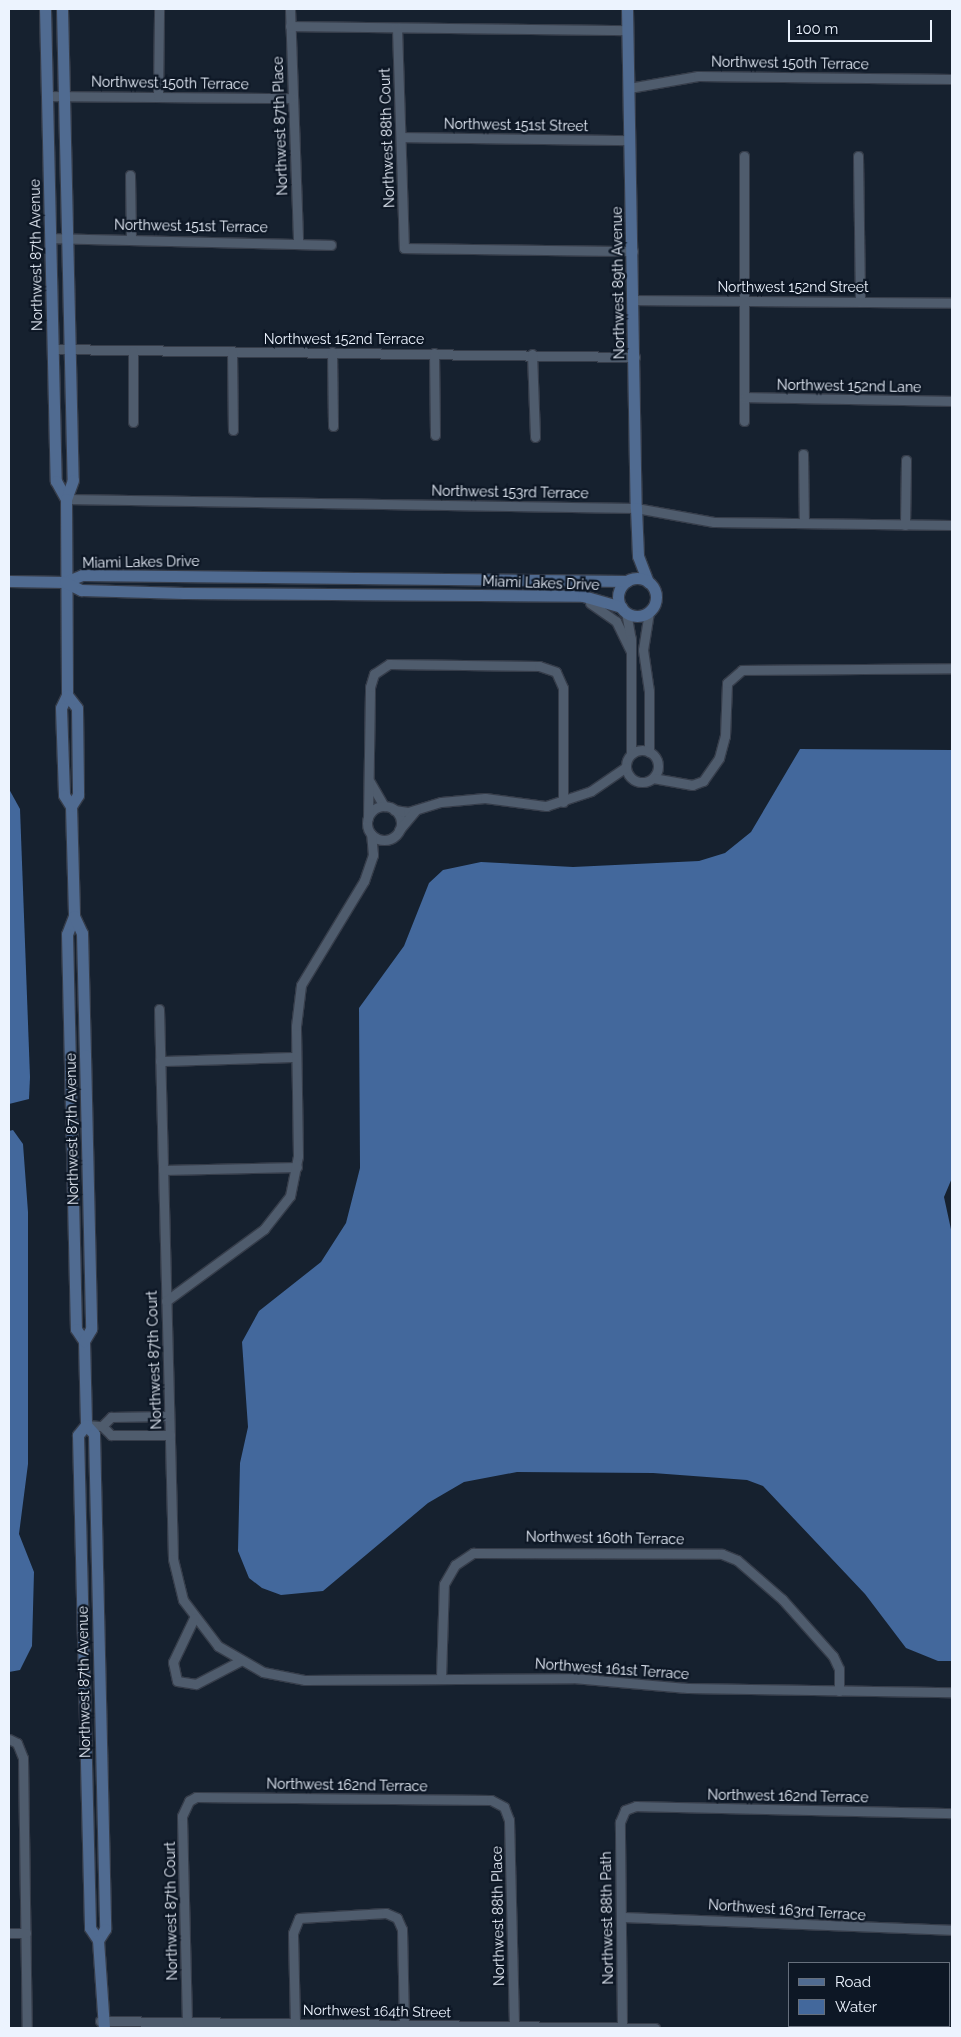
<!DOCTYPE html>
<html>
<head>
<meta charset="utf-8">
<style>
	body { margin:0 }
	#map { position:relative; width:961px; height:2037px; overflow:hidden; background:#16212f; font-family:Raleway,sans-serif }
	div>[style] { position:absolute }
	.water>* { inset:0; background:#43689c }
	.roads { filter:drop-shadow(1px 0 #363d4a) drop-shadow(-1px 0 #363d4a) drop-shadow(0 1px #363d4a) drop-shadow(0 -1px #363d4a) }
	.street>* { height:9px; margin:-4.5px; padding:0 4.5px; transform-origin:4.5px; border-radius:4.5px; background:#4f5c6d }
	.street>.ring { margin:-4.5px; padding:0; box-sizing:content-box; background:none; border:9px solid #4f5c6d; border-radius:50% }
	.secondary>* { height:11px; margin:-5.5px; padding:0 5.5px; transform-origin:5.5px; border-radius:5.5px; background:#506b91 }
	.secondary>.ring { margin:-5.5px; padding:0; box-sizing:content-box; background:none; border:11px solid #506b91; border-radius:50% }
	span { translate:-50% -50%; white-space:nowrap; text-align:center; line-height:1.15; -webkit-text-stroke:4.5px #0d1725; paint-order:stroke }
	.street-label { font-size:14px; color:#ecf3fe }
	.frame { position:absolute; inset:0; border:10px solid #ecf3fe; pointer-events:none }
	.legend { position:absolute; left:788px; top:1962px; width:162px; height:65px; box-sizing:border-box; background:#0d1725; border:1px solid #666f7c; margin:0; padding:6px 9px; list-style:none; font-size:15px; color:#ecf3fe }
	.legend li { display:flex; align-items:center; gap:10px; height:25px }
	.legend b { width:25px; border:1px solid #666f7c }
	.scale { position:absolute; left:788px; top:20px; width:144px; height:22px; box-sizing:border-box; border:2px solid #ecf3fe; border-top:0; padding-left:6px; font-size:15px; line-height:18px; white-space:nowrap; color:#ecf3fe; -webkit-text-stroke:4px #0d1725; paint-order:stroke }
</style>
</head>
<body>
<div id="map">
	<div class="water">
		<div style="clip-path:polygon(800px 749px,952px 750px,952px 1178px,944px 1197px,952px 1234px,952px 1661px,938px 1661px,906px 1648px,865px 1594px,763px 1486px,747px 1480px,653px 1473px,517px 1472px,464px 1482px,428px 1503px,323px 1591px,281px 1595px,262px 1588px,249px 1578px,238px 1551px,240px 1463px,248px 1427px,242px 1342px,259px 1311px,321px 1262px,346px 1223px,360px 1168px,359px 1008px,404px 946px,429px 883px,443px 870px,481px 862px,573px 867px,699px 861px,725px 853px,751px 832px)"></div>
		<div style="clip-path:polygon(9px 789px,20px 809px,30px 1077px,29px 1099px,9px 1104px)"></div>
		<div style="clip-path:polygon(13px 1130px,23px 1144px,28px 1212px,28px 1464px,19px 1534px,34px 1572px,32px 1646px,20px 1670px,9px 1672px,9px 1131px)"></div>
	</div>
	<div class="roads">
		<div class="street">
			<div style="left:290px;top:9px;width:233px;rotate:88deg"></div>
			<div style="left:290px;top:26px;width:338px;rotate:0.7deg"></div>
			<div style="left:397px;top:28px;width:220px;rotate:88.2deg"></div>
			<div style="left:404px;top:248px;width:229px;rotate:0.8deg"></div>
			<div style="left:629px;top:88px;width:70px;rotate:-9.9deg"></div>
			<div style="left:698px;top:76px;width:254px;rotate:0.7deg"></div>
			<div style="left:47px;top:96px;width:245px;rotate:0.5deg"></div>
			<div style="left:158px;top:96px;width:87px;rotate:-89.3deg"></div>
			<div style="left:401px;top:137px;width:229px;rotate:0.8deg"></div>
			<div style="left:744px;top:156px;width:265px;rotate:90deg"></div>
			<div style="left:858px;top:156px;width:146px;rotate:89.2deg"></div>
			<div style="left:130px;top:175px;width:64px;rotate:89.1deg"></div>
			<div style="left:51px;top:238px;width:280px;rotate:1.4deg"></div>
			<div style="left:634px;top:300px;width:318px;rotate:0.5deg"></div>
			<div style="left:53px;top:349px;width:582px;rotate:0.79deg"></div>
			<div style="left:133px;top:351px;width:71px;rotate:90deg"></div>
			<div style="left:232px;top:351px;width:79px;rotate:89.3deg"></div>
			<div style="left:332px;top:352px;width:74px;rotate:89.2deg"></div>
			<div style="left:434px;top:353px;width:82px;rotate:89.3deg"></div>
			<div style="left:532px;top:354px;width:83px;rotate:87.9deg"></div>
			<div style="left:745px;top:397px;width:207px;rotate:1.1deg"></div>
			<div style="left:803px;top:454px;width:68px;rotate:89.2deg"></div>
			<div style="left:66px;top:499px;width:570px;rotate:0.9deg"></div>
			<div style="left:636px;top:508px;width:79px;rotate:10.2deg"></div>
			<div style="left:714px;top:522px;width:238px;rotate:0.7deg"></div>
			<div style="left:905px;top:525px;width:65px;rotate:-89.1deg"></div>
			<div style="left:590px;top:603px;width:32px;rotate:35deg"></div>
			<div style="left:616px;top:621px;width:32px;rotate:64deg"></div>
			<div style="left:626px;top:612px;width:27px;rotate:80deg"></div>
			<div style="left:631px;top:639px;width:115px;rotate:90deg"></div>
			<div style="left:649px;top:612px;width:38px;rotate:99deg"></div>
			<div style="left:643px;top:650px;width:41px;rotate:81.7deg"></div>
			<div style="left:649px;top:691px;width:61px;rotate:90deg"></div>
			<div class="ring" style="left:626px;top:750px;width:23px;height:23px"></div>
			<div style="left:653px;top:778px;width:40px;rotate:10deg"></div>
			<div style="left:692px;top:785px;width:12px;rotate:-20deg"></div>
			<div style="left:703px;top:781px;width:28px;rotate:-55deg"></div>
			<div style="left:719px;top:758px;width:23px;rotate:-75deg"></div>
			<div style="left:725px;top:736px;width:53px;rotate:-87.8deg"></div>
			<div style="left:727px;top:683px;width:20px;rotate:-41deg"></div>
			<div style="left:742px;top:670px;width:210px;rotate:-0.5deg"></div>
			<div style="left:370px;top:782px;width:28px;rotate:60deg"></div>
			<div class="ring" style="left:367px;top:806px;width:25px;height:25px"></div>
			<div style="left:394px;top:810px;width:14px;rotate:8deg"></div>
			<div style="left:408px;top:812px;width:34px;rotate:-17deg"></div>
			<div style="left:441px;top:802px;width:44px;rotate:-5.2deg"></div>
			<div style="left:485px;top:798px;width:62px;rotate:7.5deg"></div>
			<div style="left:546px;top:806px;width:47px;rotate:-18.4deg"></div>
			<div style="left:591px;top:791px;width:42px;rotate:-34.4deg"></div>
			<div style="left:368px;top:818px;width:131px;rotate:-89.1deg"></div>
			<div style="left:370px;top:687px;width:14px;rotate:-73deg"></div>
			<div style="left:374px;top:674px;width:18px;rotate:-34deg"></div>
			<div style="left:389px;top:664px;width:150px;rotate:0.8deg"></div>
			<div style="left:539px;top:666px;width:18px;rotate:19deg"></div>
			<div style="left:556px;top:672px;width:17px;rotate:66deg"></div>
			<div style="left:563px;top:688px;width:114px;rotate:90deg"></div>
			<div style="left:399px;top:830px;width:26px;rotate:-50deg"></div>
			<div style="left:159px;top:1009px;width:550px;rotate:88.54deg"></div>
			<div style="left:173px;top:1559px;width:42px;rotate:76.3deg"></div>
			<div style="left:183px;top:1600px;width:58px;rotate:52.7deg"></div>
			<div style="left:218px;top:1646px;width:52px;rotate:30deg"></div>
			<div style="left:263px;top:1672px;width:43px;rotate:10.8deg"></div>
			<div style="left:305px;top:1680px;width:268px;rotate:-0.4deg"></div>
			<div style="left:573px;top:1678px;width:115px;rotate:5deg"></div>
			<div style="left:688px;top:1688px;width:264px;rotate:0.9deg"></div>
			<div style="left:160px;top:1061px;width:136px;rotate:-1.7deg"></div>
			<div style="left:163px;top:1170px;width:134px;rotate:-1.3deg"></div>
			<div style="left:166px;top:1301px;width:122px;rotate:-36.3deg"></div>
			<div style="left:264px;top:1229px;width:42px;rotate:-51.8deg"></div>
			<div style="left:290px;top:1196px;width:41px;rotate:-78.7deg"></div>
			<div style="left:298px;top:1156px;width:130px;rotate:-90.9deg"></div>
			<div style="left:296px;top:1026px;width:41px;rotate:-83deg"></div>
			<div style="left:301px;top:985px;width:122px;rotate:-58.8deg"></div>
			<div style="left:364px;top:881px;width:28px;rotate:-71deg"></div>
			<div style="left:373px;top:855px;width:21px;rotate:-95deg"></div>
			<div style="left:86px;top:1425px;width:16px;rotate:4deg"></div>
			<div style="left:102px;top:1426px;width:13px;rotate:45deg"></div>
			<div style="left:111px;top:1435px;width:59px"></div>
			<div style="left:102px;top:1426px;width:13px;rotate:-45deg"></div>
			<div style="left:111px;top:1417px;width:58px;rotate:-1deg"></div>
			<div style="left:194px;top:1618px;width:49px;rotate:115.5deg"></div>
			<div style="left:173px;top:1662px;width:19px;rotate:78deg"></div>
			<div style="left:177px;top:1681px;width:19px;rotate:9deg"></div>
			<div style="left:196px;top:1684px;width:50px;rotate:-27.6deg"></div>
			<div style="left:441px;top:1677px;width:93px;rotate:-88.2deg"></div>
			<div style="left:444px;top:1584px;width:22px;rotate:-60deg"></div>
			<div style="left:455px;top:1565px;width:22px;rotate:-34deg"></div>
			<div style="left:473px;top:1553px;width:249px;rotate:0.2deg"></div>
			<div style="left:722px;top:1554px;width:16px;rotate:22deg"></div>
			<div style="left:737px;top:1560px;width:60px;rotate:40.9deg"></div>
			<div style="left:782px;top:1599px;width:76px;rotate:48.2deg"></div>
			<div style="left:833px;top:1656px;width:14px;rotate:65deg"></div>
			<div style="left:839px;top:1669px;width:22px;rotate:90deg"></div>
			<div style="left:9px;top:1739px;width:9px;rotate:27deg"></div>
			<div style="left:17px;top:1743px;width:16px;rotate:68deg"></div>
			<div style="left:23px;top:1758px;width:270px;rotate:89.2deg"></div>
			<div style="left:621px;top:1917px;width:331px;rotate:2.2deg"></div>
			<div style="left:9px;top:1933px;width:17px"></div>
			<div style="left:100px;top:2021px;width:555px;rotate:0.72deg"></div>
			<div style="left:187px;top:2022px;width:206px;rotate:-91.4deg"></div>
			<div style="left:182px;top:1816px;width:17px;rotate:-65deg"></div>
			<div style="left:189px;top:1801px;width:8px;rotate:-30deg"></div>
			<div style="left:196px;top:1797px;width:295px;rotate:0.6deg"></div>
			<div style="left:491px;top:1800px;width:15px;rotate:28deg"></div>
			<div style="left:504px;top:1807px;width:14px;rotate:69deg"></div>
			<div style="left:509px;top:1820px;width:206px;rotate:88.6deg"></div>
			<div style="left:295px;top:2023px;width:90px;rotate:-91.3deg"></div>
			<div style="left:293px;top:1933px;width:16px;rotate:-68deg"></div>
			<div style="left:299px;top:1918px;width:87px;rotate:-3.3deg"></div>
			<div style="left:386px;top:1913px;width:12px;rotate:24deg"></div>
			<div style="left:397px;top:1918px;width:12px;rotate:66deg"></div>
			<div style="left:402px;top:1929px;width:96px;rotate:88.8deg"></div>
			<div style="left:622px;top:2026px;width:204px;rotate:-90.6deg"></div>
			<div style="left:620px;top:1822px;width:13px;rotate:-67deg"></div>
			<div style="left:625px;top:1810px;width:12px;rotate:-20deg"></div>
			<div style="left:636px;top:1806px;width:316px;rotate:1.3deg"></div>
		</div>
		<div class="secondary">
			<div style="left:45px;top:9px;width:472px;rotate:88.7deg"></div>
			<div style="left:56px;top:481px;width:21px;rotate:61deg"></div>
			<div style="left:62px;top:9px;width:471px;rotate:88.7deg"></div>
			<div style="left:73px;top:480px;width:20px;rotate:110deg"></div>
			<div style="left:66px;top:499px;width:196px;rotate:89.7deg"></div>
			<div style="left:67px;top:695px;width:14px;rotate:115deg"></div>
			<div style="left:61px;top:708px;width:87px;rotate:88deg"></div>
			<div style="left:64px;top:795px;width:13px;rotate:58deg"></div>
			<div style="left:71px;top:806px;width:110px;rotate:88.4deg"></div>
			<div style="left:74px;top:916px;width:19px;rotate:111deg"></div>
			<div style="left:67px;top:934px;width:395px;rotate:88.7deg"></div>
			<div style="left:76px;top:1329px;width:14px;rotate:56deg"></div>
			<div style="left:84px;top:1341px;width:84px;rotate:88.6deg"></div>
			<div style="left:86px;top:1425px;width:12px;rotate:48deg"></div>
			<div style="left:94px;top:1434px;width:495px;rotate:88.7deg"></div>
			<div style="left:105px;top:1929px;width:13px;rotate:122deg"></div>
			<div style="left:627px;top:9px;width:499px;rotate:89deg"></div>
			<div style="left:636px;top:508px;width:48px;rotate:87.6deg"></div>
			<div style="left:638px;top:556px;width:28px;rotate:69deg"></div>
			<div class="ring" style="left:618px;top:578px;width:27px;height:27px"></div>
			<div style="left:9px;top:581px;width:56px;rotate:1deg"></div>
			<div style="left:65px;top:582px;width:18px;rotate:-22deg"></div>
			<div style="left:82px;top:575px;width:545px;rotate:0.63deg"></div>
			<div style="left:65px;top:582px;width:18px;rotate:27deg"></div>
			<div style="left:81px;top:590px;width:103px;rotate:1.7deg"></div>
			<div style="left:184px;top:593px;width:399px;rotate:0.4deg"></div>
			<div style="left:583px;top:596px;width:40px;rotate:16deg"></div>
			<div style="left:67px;top:695px;width:16px;rotate:52deg"></div>
			<div style="left:77px;top:708px;width:87px;rotate:89.3deg"></div>
			<div style="left:78px;top:795px;width:13px;rotate:122deg"></div>
			<div style="left:74px;top:916px;width:19px;rotate:65deg"></div>
			<div style="left:82px;top:933px;width:122px;rotate:88.6deg"></div>
			<div style="left:85px;top:1055px;width:274px;rotate:88.7deg"></div>
			<div style="left:91px;top:1329px;width:14px;rotate:120deg"></div>
			<div style="left:86px;top:1425px;width:13px;rotate:129deg"></div>
			<div style="left:78px;top:1435px;width:493px;rotate:88.6deg"></div>
			<div style="left:90px;top:1928px;width:14px;rotate:56deg"></div>
			<div style="left:98px;top:1940px;width:88px;rotate:86.1deg"></div>
		</div>
	</div>
	<div class="street-label">
		<span style="left:790px;top:63px;rotate:1deg">Northwest 150th Terrace</span>
		<span style="left:170px;top:83px;rotate:1deg">Northwest 150th Terrace</span>
		<span style="left:516px;top:125px;rotate:1deg">Northwest 151st Street</span>
		<span style="left:280px;top:126px;rotate:-92deg">Northwest 87th Place</span>
		<span style="left:387px;top:138px;rotate:-92deg">Northwest 88th Court</span>
		<span style="left:191px;top:226px;rotate:1deg">Northwest 151st Terrace</span>
		<span style="left:36px;top:255px;rotate:-91deg">Northwest 87th Avenue</span>
		<span style="left:618px;top:283px;rotate:-91deg">Northwest 89th Avenue</span>
		<span style="left:793px;top:287px">Northwest 152nd Street</span>
		<span style="left:344px;top:339px">Northwest 152nd Terrace</span>
		<span style="left:849px;top:386px;rotate:1deg">Northwest 152nd Lane</span>
		<span style="left:510px;top:492px;rotate:1deg">Northwest 153rd Terrace</span>
		<span style="left:141px;top:562px;rotate:-1deg">Miami Lakes Drive</span>
		<span style="left:541px;top:583px;rotate:2deg">Miami Lakes Drive</span>
		<span style="left:72px;top:1129px;rotate:-91deg">Northwest 87th Avenue</span>
		<span style="left:154px;top:1360px;rotate:-92deg">Northwest 87th Court</span>
		<span style="left:605px;top:1538px;rotate:1deg">Northwest 160th Terrace</span>
		<span style="left:612px;top:1669px;rotate:4deg">Northwest 161st Terrace</span>
		<span style="left:84px;top:1682px;rotate:-91deg">Northwest 87th Avenue</span>
		<span style="left:347px;top:1785px;rotate:1deg">Northwest 162nd Terrace</span>
		<span style="left:788px;top:1796px;rotate:1deg">Northwest 162nd Terrace</span>
		<span style="left:787px;top:1910px;rotate:4deg">Northwest 163rd Terrace</span>
		<span style="left:171px;top:1911px;rotate:-91deg">Northwest 87th Court</span>
		<span style="left:498px;top:1916px;rotate:-91deg">Northwest 88th Place</span>
		<span style="left:607px;top:1918px;rotate:-91deg">Northwest 88th Path</span>
		<span style="left:377px;top:2011px;rotate:1deg">Northwest 164th Street</span>
	</div>
	<div class="frame"></div>
	<ul class="legend">
	<li><b style="height:6px;background:#506b91"></b>Road</li>
	<li><b style="height:14px;background:#43689c"></b>Water</li>
	</ul>
	<div class="scale">100 m</div>
</div>
</body>
</html>
